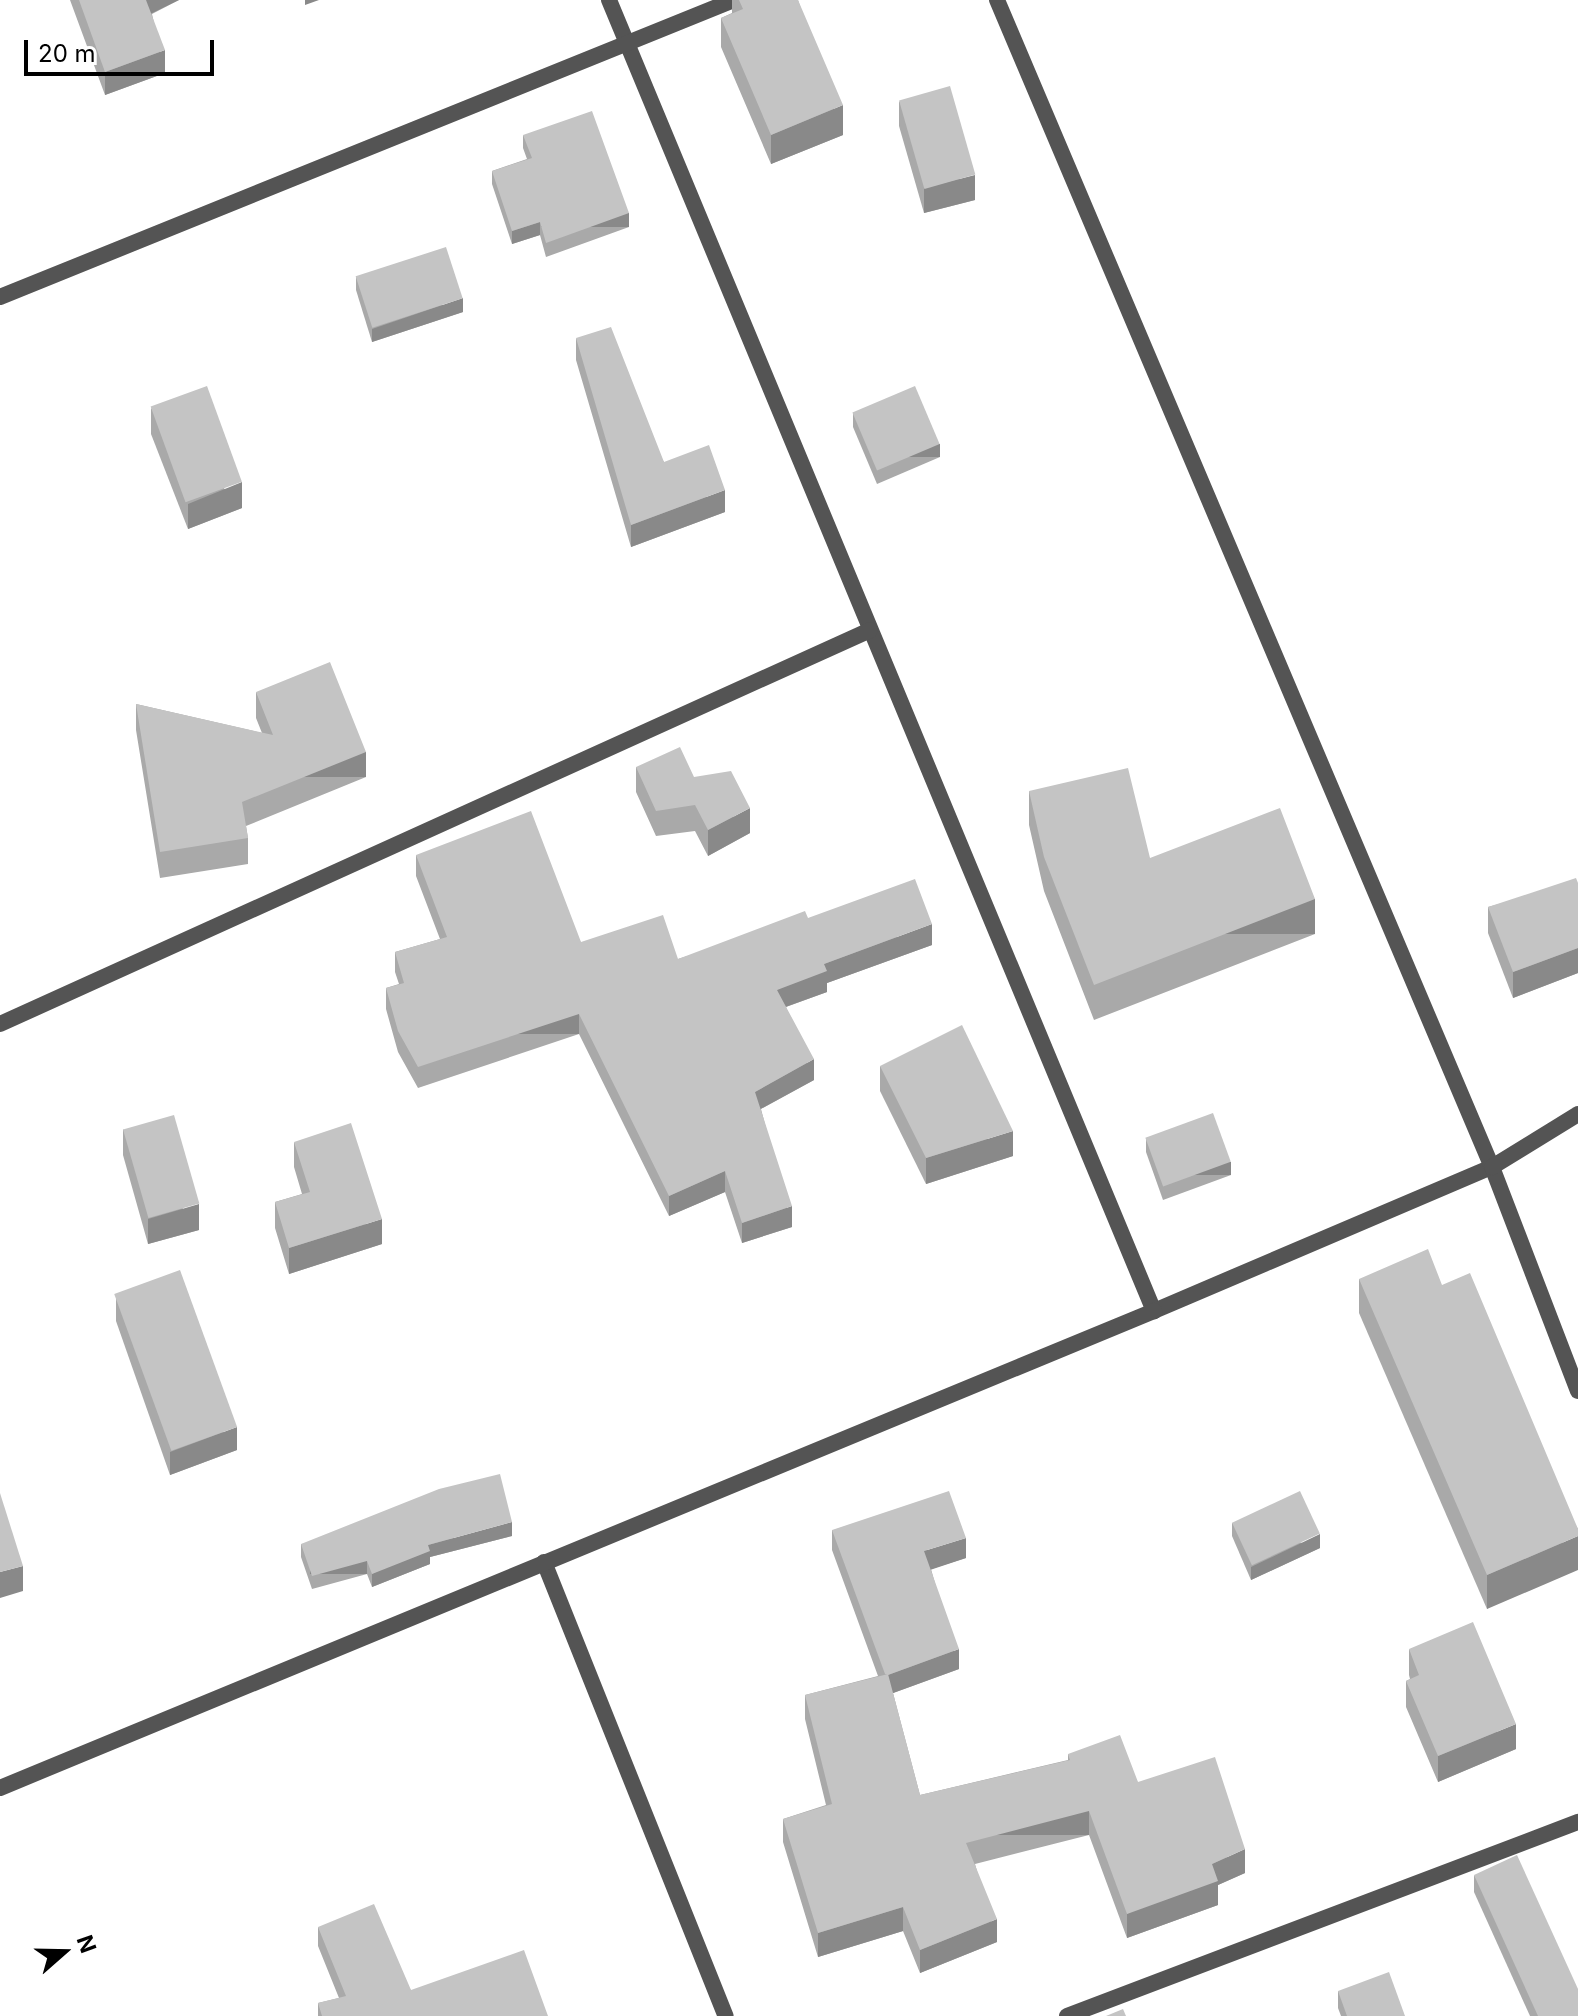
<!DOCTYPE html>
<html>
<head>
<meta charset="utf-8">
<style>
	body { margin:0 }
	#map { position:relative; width:1578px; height:2016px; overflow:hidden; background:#fff; font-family:Inter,sans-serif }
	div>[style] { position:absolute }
	.minor>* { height:16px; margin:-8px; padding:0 8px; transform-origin:8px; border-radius:8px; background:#545454 }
	.wall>* { inset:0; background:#a9a9a9 }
	.shaded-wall>* { inset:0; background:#898989; transform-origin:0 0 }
	.building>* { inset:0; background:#c4c4c4; transform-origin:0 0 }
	span { translate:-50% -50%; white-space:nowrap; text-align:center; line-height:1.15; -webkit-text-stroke:6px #fff; paint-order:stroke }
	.north { position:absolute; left:24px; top:1912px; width:80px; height:80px; -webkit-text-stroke:6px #fff; paint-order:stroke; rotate:70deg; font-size:22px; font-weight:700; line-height:32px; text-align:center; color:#000 }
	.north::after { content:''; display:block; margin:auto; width:28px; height:36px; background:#000; clip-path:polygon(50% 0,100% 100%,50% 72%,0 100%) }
	.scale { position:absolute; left:24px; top:40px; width:190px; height:36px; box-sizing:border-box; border:4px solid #000; border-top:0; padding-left:10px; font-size:24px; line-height:28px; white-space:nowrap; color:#000; -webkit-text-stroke:6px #fff; paint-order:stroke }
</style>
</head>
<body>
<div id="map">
	<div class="minor">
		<div style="left:609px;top:0;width:1420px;rotate:67.43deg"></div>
		<div style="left:1154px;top:1311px;width:367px;rotate:-23.1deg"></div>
		<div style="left:1492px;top:1167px;width:240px;rotate:69deg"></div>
		<div style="left:997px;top:0;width:1268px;rotate:67.02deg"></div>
		<div style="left:1492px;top:1167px;width:101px;rotate:-31.6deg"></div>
		<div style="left:0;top:297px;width:792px;rotate:-22.03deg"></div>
		<div style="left:0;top:1024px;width:955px;rotate:-24.36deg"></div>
		<div style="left:544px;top:1562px;width:489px;rotate:68.2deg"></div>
		<div style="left:0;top:1788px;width:1249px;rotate:-22.46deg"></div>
		<div style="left:1067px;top:2016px;width:547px;rotate:-20.79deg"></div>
	</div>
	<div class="wall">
		<div style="clip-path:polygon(70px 0,179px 0,152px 14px,165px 73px,105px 95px)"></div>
		<div style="clip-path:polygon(732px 0,798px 0,843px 135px,771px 164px,721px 47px,721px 18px,732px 13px)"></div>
		<div style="clip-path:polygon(899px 101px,975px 200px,924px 213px,899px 126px)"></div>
		<div style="clip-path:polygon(523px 135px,629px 227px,546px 257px,540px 235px,512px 244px,492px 184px,492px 171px,527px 159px,523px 148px)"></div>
		<div style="clip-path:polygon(356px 277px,463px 312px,372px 342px,356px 290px)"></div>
		<div style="clip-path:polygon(576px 338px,664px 462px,725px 512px,631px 547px,576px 360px)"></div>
		<div style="clip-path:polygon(151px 408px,242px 508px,188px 529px,151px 434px)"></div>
		<div style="clip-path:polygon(853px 413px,940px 457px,877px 484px,853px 427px)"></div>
		<div style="clip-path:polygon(256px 692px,366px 777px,246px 826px,248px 838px,248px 864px,160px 878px,136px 730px,136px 704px,262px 733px,256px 718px)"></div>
		<div style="clip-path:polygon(636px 767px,694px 777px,750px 833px,708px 856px,695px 831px,656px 836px,636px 792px)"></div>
		<div style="clip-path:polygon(1029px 791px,1150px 858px,1315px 934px,1094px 1020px,1044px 891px,1029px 825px)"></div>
		<div style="clip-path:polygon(416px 855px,581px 942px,678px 959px,808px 918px,932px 945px,827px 983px,827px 992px,786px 1007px,814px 1080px,761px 1109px,792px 1227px,742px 1243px,725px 1192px,669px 1216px,579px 1034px,418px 1088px,398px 1052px,386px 1009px,386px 988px,399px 984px,395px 972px,395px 952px,440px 939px,416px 876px)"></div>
		<div style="clip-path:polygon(1578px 883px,1578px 973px,1513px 998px,1488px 933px,1488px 907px)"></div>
		<div style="clip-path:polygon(880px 1066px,1013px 1156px,926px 1184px,880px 1091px)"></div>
		<div style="clip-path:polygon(123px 1129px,199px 1230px,148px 1244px,123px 1155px)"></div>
		<div style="clip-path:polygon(1146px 1139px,1231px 1175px,1163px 1200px,1146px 1152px)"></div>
		<div style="clip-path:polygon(294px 1142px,382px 1244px,289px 1274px,275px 1228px,275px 1202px,302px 1194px,294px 1167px)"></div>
		<div style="clip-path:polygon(1359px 1279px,1442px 1285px,1578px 1529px,1487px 1609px,1359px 1313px)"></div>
		<div style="clip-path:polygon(116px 1298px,237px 1450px,170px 1475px,116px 1321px)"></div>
		<div style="clip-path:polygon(1232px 1523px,1320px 1548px,1251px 1580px,1232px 1536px)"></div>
		<div style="clip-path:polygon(832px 1530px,966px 1558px,931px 1569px,959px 1669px,893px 1693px,920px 1795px,1068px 1760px,1068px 1754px,1138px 1782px,1245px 1873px,1218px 1885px,1218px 1905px,1127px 1938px,1089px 1835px,975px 1864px,997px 1942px,920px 1973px,903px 1931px,818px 1957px,783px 1842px,783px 1819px,826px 1805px,805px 1719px,805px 1695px,878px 1676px,832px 1550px)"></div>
		<div style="clip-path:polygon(512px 1536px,430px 1557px,430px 1564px,372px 1587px,367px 1574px,312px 1589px,301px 1557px,301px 1544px)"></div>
		<div style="clip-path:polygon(1409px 1649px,1516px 1749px,1438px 1782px,1406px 1707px,1406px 1681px,1410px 1679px,1409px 1675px)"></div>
		<div style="clip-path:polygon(1474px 1875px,1578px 2016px,1530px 2016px,1474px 1892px)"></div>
		<div style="clip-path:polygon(318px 1927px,411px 1990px,548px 2016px,318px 2016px,318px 2003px,339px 1998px,318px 1946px)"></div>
		<div style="clip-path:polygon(1338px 1991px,1405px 2016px,1341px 2016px,1338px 2008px)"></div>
	</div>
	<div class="shaded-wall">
		<div style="clip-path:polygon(144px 0,179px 0,144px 17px)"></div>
		<div style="clip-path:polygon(305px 0,319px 0,305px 5px)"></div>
		<div style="clip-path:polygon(165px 50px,165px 73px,105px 95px,105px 72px)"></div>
		<div style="clip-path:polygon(843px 105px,843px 135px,771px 164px,771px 135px)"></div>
		<div style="clip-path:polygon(975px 175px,975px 200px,924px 213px,924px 188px)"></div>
		<div style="left:629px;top:213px;width:14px;height:88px;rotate:90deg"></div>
		<div style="clip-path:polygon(540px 222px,540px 235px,512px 244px,512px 231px)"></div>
		<div style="clip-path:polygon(463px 298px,463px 312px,372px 342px,372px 329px)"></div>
		<div style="left:940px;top:444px;width:13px;height:69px;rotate:90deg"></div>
		<div style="clip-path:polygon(242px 482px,242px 508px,188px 529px,188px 504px)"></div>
		<div style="clip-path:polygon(725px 490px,725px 512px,631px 547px,631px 525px)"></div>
		<div style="left:366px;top:752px;width:25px;height:134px;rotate:90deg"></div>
		<div style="clip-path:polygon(750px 808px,750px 833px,708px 856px,708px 830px)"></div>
		<div style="left:1315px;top:899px;width:35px;height:237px;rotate:90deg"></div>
		<div style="clip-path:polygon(932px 924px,932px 945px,827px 983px,827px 992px,777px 1010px,777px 990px,824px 964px)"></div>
		<div style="clip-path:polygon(1578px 948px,1578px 973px,1513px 998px,1513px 972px)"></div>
		<div style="left:579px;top:1014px;width:20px;height:169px;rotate:90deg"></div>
		<div style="clip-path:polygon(814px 1059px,814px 1080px,755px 1112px,755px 1092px)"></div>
		<div style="clip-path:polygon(1013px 1131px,1013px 1156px,926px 1184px,926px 1158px)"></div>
		<div style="left:1231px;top:1162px;width:13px;height:72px;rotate:90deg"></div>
		<div style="clip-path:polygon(725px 1171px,725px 1192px,669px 1216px,669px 1196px)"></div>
		<div style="clip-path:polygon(199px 1204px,199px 1230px,148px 1244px,148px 1219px)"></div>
		<div style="clip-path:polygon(792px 1206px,792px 1227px,742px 1243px,742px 1223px)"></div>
		<div style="clip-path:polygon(382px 1219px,382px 1244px,289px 1274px,289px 1248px)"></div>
		<div style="clip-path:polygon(237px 1427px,237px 1450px,170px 1475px,170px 1452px)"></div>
		<div style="clip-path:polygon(512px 1522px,512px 1536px,430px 1557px,430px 1564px,372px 1587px,372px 1574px,428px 1545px)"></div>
		<div style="clip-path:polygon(1320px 1534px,1320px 1548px,1251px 1580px,1251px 1567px)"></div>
		<div style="clip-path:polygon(1578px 1536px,1578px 1570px,1487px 1609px,1487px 1575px)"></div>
		<div style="clip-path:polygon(966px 1538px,966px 1558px,924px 1572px,924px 1551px)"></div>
		<div style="left:367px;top:1561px;width:13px;height:57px;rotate:90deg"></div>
		<div style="clip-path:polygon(23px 1566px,23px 1591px,0 1598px,0 1572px)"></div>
		<div style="clip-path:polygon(959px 1649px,959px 1669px,885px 1696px,885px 1676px)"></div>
		<div style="clip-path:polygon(1516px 1724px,1516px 1749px,1438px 1782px,1438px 1756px)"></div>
		<div style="left:1089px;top:1811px;width:24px;height:127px;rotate:90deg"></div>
		<div style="clip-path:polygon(1245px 1849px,1245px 1873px,1218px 1885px,1218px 1905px,1127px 1938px,1127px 1914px,1212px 1864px)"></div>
		<div style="clip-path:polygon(903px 1907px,903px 1931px,818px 1957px,818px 1933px)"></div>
		<div style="clip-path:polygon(997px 1919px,997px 1942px,920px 1973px,920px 1950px)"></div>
	</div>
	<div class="building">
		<div style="clip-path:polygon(79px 0,146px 0,165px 50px,105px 72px)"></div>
		<div style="clip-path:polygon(739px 0,798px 0,843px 105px,771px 135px,721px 18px,743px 9px)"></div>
		<div style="left:950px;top:86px;width:92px;height:53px;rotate:74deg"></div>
		<div style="clip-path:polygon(592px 111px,629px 213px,546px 243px,540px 222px,512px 231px,492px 171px,532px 158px,523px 135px)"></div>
		<div style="left:446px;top:247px;width:54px;height:95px;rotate:72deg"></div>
		<div style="clip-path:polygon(611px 327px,664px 462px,709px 445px,725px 490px,631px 525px,576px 338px)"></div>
		<div style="left:207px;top:386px;width:102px;height:60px;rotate:70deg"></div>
		<div style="left:915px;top:386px;width:63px;height:68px;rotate:67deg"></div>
		<div style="clip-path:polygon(330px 662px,366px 752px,242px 802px,248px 838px,160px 852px,136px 704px,273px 735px,256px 692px)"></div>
		<div style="clip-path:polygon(680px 747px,694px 777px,731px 771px,750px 808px,708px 830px,695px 805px,656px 811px,636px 767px)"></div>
		<div style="clip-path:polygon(1128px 768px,1150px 858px,1280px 808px,1315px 899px,1094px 985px,1044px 857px,1029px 791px)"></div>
		<div style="clip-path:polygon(531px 811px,581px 942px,663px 915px,678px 959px,805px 911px,808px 918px,915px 879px,932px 924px,824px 964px,827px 971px,777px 990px,814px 1059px,755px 1092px,792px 1206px,742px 1223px,725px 1171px,669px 1196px,579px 1014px,418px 1067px,398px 1031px,386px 988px,404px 983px,395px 952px,447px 937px,416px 855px)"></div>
		<div style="clip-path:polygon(1576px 878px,1578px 883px,1578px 948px,1513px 972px,1488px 907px)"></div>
		<div style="clip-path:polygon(962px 1025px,1013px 1131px,926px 1158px,880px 1066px)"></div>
		<div style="left:1213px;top:1113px;width:52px;height:72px;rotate:70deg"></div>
		<div style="left:174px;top:1115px;width:92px;height:53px;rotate:74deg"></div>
		<div style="clip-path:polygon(351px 1123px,382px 1219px,289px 1248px,275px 1202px,310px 1192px,294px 1142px)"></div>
		<div style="clip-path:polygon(1428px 1249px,1442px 1285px,1470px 1273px,1578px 1529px,1578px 1536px,1487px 1575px,1359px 1279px)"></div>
		<div style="left:180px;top:1270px;width:167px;height:70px;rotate:70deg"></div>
		<div style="clip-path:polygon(500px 1474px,512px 1522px,428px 1545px,430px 1551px,372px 1574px,367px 1561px,312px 1576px,301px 1544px,439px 1489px)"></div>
		<div style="clip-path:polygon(949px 1491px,966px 1538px,924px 1551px,959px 1649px,888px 1675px,885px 1674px,832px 1530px)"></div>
		<div style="left:1300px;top:1491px;width:47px;height:75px;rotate:65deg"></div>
		<div style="clip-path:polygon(0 1493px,23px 1566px,0 1572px)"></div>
		<div style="clip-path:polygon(1473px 1622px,1516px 1724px,1438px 1756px,1406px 1681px,1419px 1675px,1409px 1649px)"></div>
		<div style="clip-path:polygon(888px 1674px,920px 1795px,1070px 1760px,1068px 1754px,1120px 1735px,1138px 1782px,1215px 1757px,1245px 1849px,1212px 1864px,1218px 1881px,1127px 1914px,1089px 1811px,966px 1843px,997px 1919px,920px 1950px,903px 1907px,818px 1933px,783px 1819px,832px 1804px,805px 1695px)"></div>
		<div style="clip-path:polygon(1517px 1855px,1578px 1989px,1578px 2016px,1538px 2016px,1474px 1875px)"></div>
		<div style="clip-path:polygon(374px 1904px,411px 1990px,524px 1950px,548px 2016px,322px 2016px,318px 2003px,346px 1996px,318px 1927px)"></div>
		<div style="clip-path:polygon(1389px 1972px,1405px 2016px,1347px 2016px,1338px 1991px)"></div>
		<div style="clip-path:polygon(1123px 2009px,1126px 2016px,1106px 2016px)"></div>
	</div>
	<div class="north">N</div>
	<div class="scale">20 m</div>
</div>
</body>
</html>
